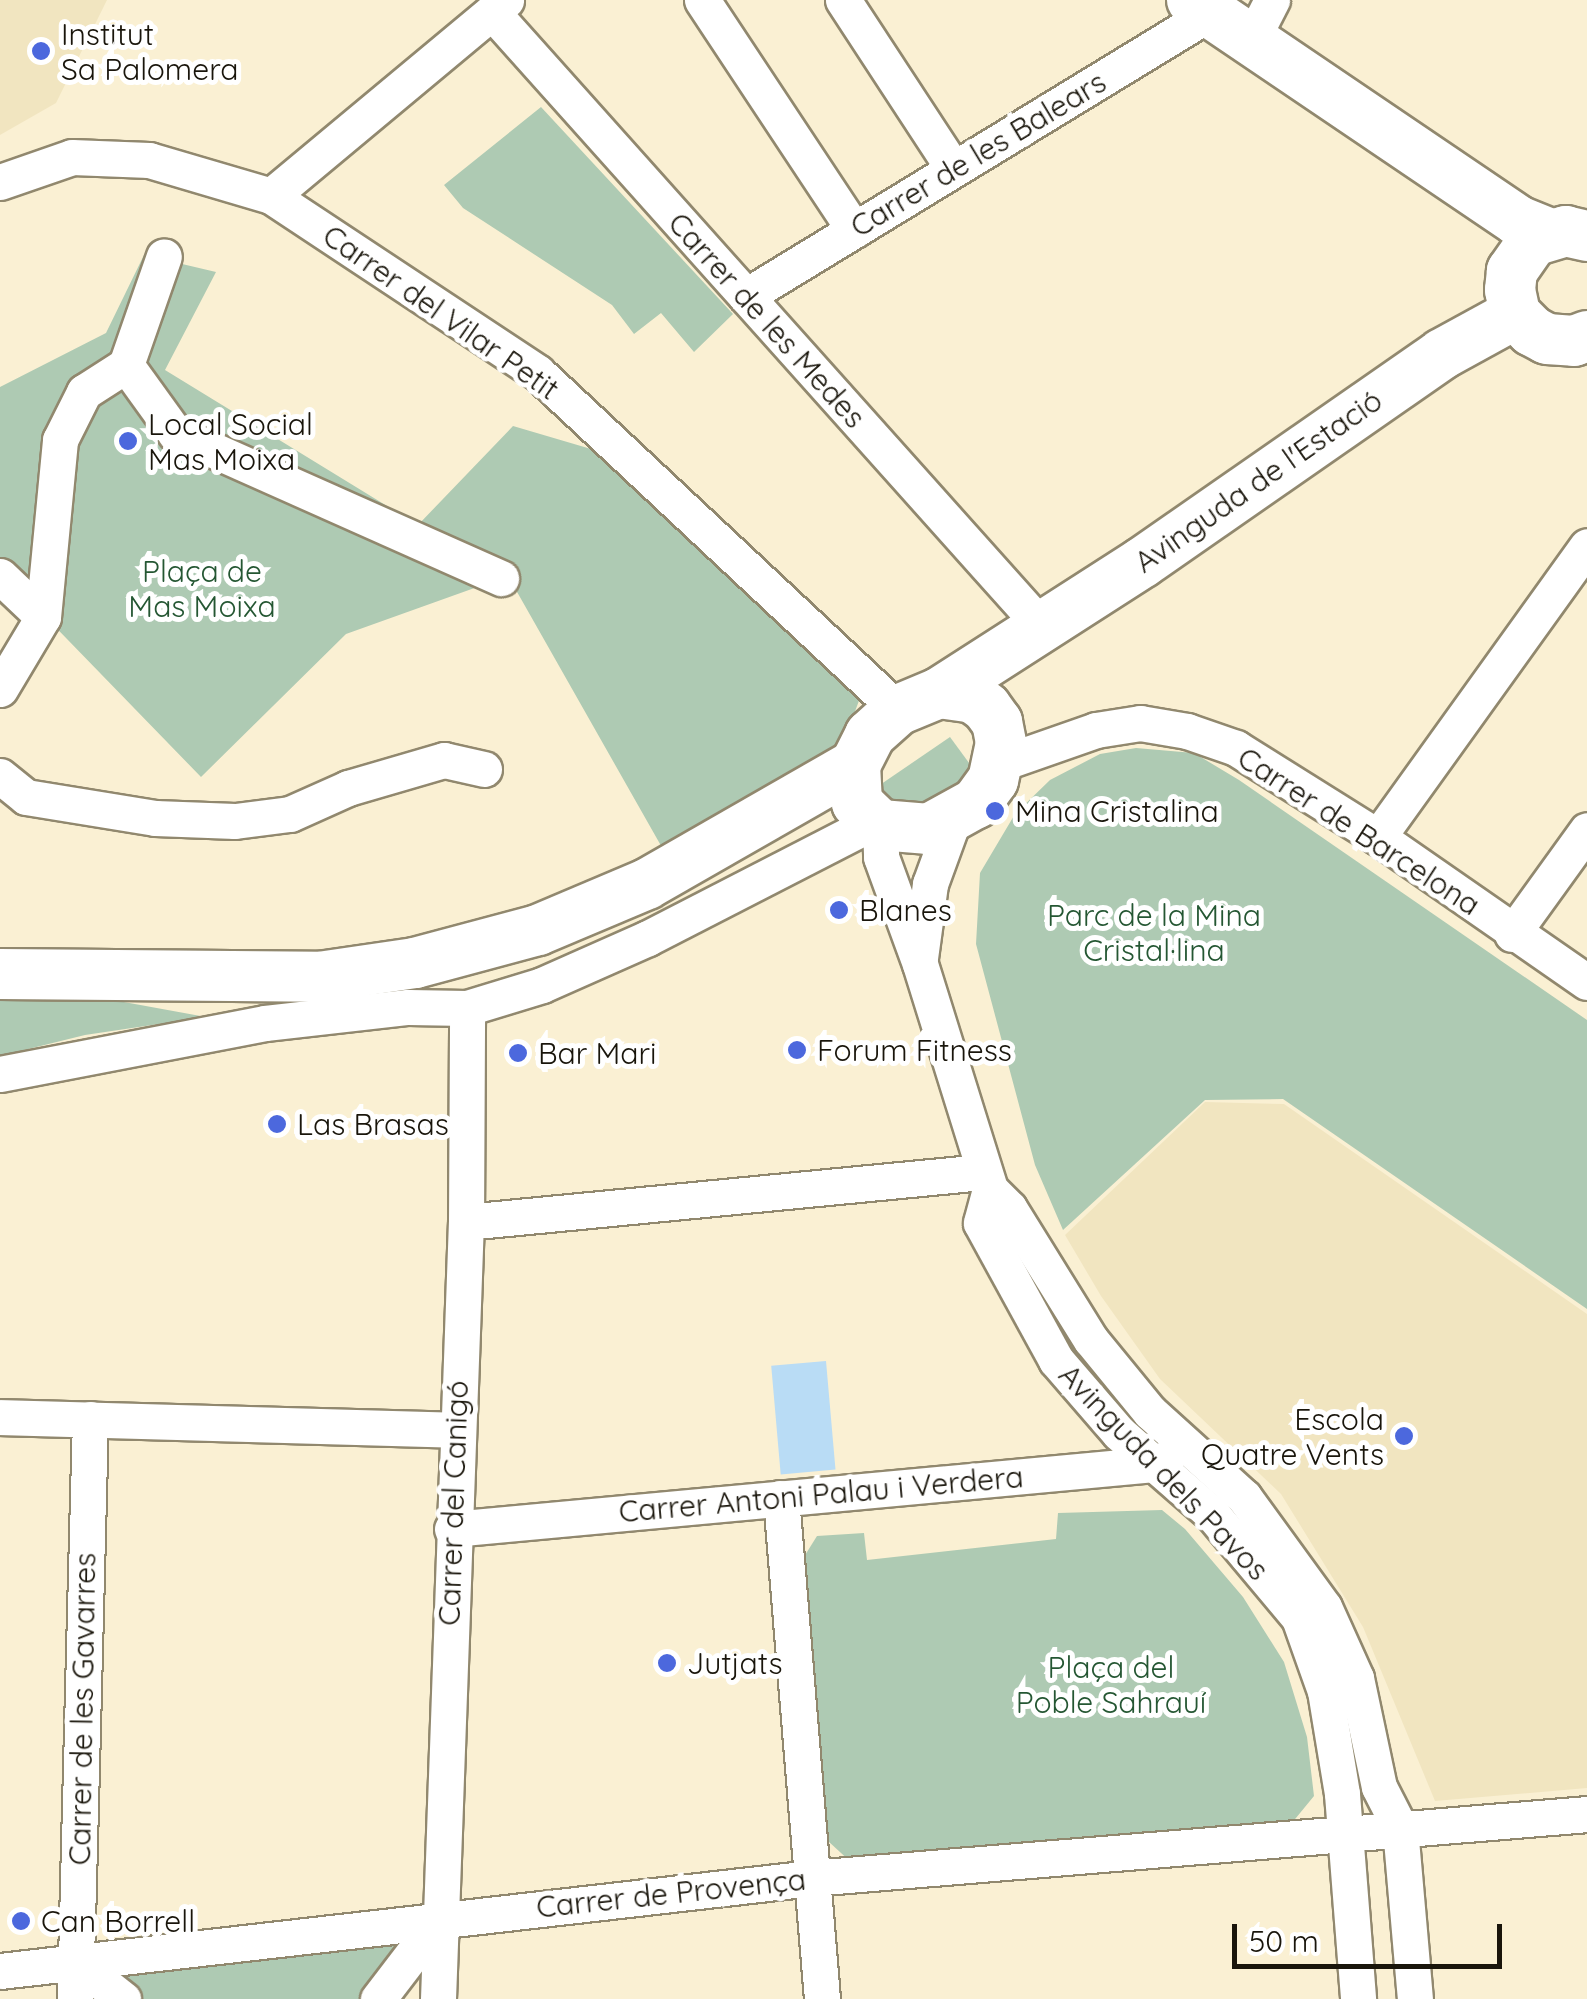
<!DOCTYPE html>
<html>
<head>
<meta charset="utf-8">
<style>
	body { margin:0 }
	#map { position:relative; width:1587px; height:1999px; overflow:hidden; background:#faf0d3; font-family:Quicksand,sans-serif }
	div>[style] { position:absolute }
	.built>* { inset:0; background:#f1e5c0 }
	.green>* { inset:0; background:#aecab3 }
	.water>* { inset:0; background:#b9dcf5; transform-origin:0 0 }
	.roads { filter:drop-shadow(2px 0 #91886e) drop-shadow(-2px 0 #91886e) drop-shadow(0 2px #91886e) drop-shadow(0 -2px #91886e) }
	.street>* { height:35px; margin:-17.5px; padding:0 17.5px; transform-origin:17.5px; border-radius:17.5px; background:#fff }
	.secondary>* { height:50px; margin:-25px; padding:0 25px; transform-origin:25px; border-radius:25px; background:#fff }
	.dots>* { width:28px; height:28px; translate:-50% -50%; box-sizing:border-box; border:5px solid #fff; border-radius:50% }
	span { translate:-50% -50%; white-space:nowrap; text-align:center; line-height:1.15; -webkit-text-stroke:10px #fff; paint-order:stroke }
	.poi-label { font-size:30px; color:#19150b }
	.left { translate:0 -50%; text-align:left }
	.right { translate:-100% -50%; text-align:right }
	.street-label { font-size:30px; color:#19150b }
	.park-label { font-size:30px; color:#255733 }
	.scale { position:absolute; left:1232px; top:1924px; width:270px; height:45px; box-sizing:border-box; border:5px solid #19150b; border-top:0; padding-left:12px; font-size:30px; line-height:35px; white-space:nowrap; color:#19150b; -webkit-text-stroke:8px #fff; paint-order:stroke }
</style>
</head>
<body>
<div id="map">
	<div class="built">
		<div style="clip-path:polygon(0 0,107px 0,56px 103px,0 135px)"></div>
		<div style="clip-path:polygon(1205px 1102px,1284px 1104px,1587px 1314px,1587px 1788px,1435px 1801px,1363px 1627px,1281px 1494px,1160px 1379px,1101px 1296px,1065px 1235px)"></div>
	</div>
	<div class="green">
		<div style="clip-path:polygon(541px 107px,733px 314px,694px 352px,661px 313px,634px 334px,612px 305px,463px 208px,444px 185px)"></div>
		<div style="clip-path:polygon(144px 255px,216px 272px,165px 370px,418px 525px,513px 426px,608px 454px,860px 698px,844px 741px,771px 796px,664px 851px,508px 576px,346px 634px,201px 777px,0 570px,0 387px,106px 333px)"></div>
		<div style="clip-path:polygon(950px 737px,972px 767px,943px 806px,914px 816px,871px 791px)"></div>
		<div style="clip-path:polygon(1136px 748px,1194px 753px,1239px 780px,1587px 1020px,1587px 1309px,1283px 1099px,1205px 1100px,1063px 1230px,1035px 1165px,976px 944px,980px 873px,1015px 814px,1050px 780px,1100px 754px)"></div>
		<div style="clip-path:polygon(0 998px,102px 998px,206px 1017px,85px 1035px,0 1056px)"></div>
		<div style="clip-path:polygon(1162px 1510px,1185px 1529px,1243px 1597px,1284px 1662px,1307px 1737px,1314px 1796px,1291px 1824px,853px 1864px,816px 1830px,797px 1568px,817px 1536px,864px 1533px,867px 1560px,1056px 1539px,1058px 1513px)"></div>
		<div style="clip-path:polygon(431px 1924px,373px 1999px,131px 1999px,85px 1964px)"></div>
	</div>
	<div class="water">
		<div style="left:826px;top:1361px;width:109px;height:55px;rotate:85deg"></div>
	</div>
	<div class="roads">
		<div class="street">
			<div style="left:702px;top:0;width:276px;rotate:56.5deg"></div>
			<div style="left:843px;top:0;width:201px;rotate:56.8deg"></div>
			<div style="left:492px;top:12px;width:825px;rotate:48.19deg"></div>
			<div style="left:1252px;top:39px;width:44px;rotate:-62.9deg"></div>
			<div style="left:0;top:182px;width:76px;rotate:-19.1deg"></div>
			<div style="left:72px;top:157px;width:77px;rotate:2.2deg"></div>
			<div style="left:149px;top:160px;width:127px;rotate:16.4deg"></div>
			<div style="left:271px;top:196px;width:320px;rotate:33.5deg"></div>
			<div style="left:538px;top:373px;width:493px;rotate:43.1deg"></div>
			<div style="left:271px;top:196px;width:306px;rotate:-39.8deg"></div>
			<div style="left:746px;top:296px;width:543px;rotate:-31.38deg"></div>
			<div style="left:126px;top:365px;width:84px;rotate:54.2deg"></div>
			<div style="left:175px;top:433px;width:357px;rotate:24deg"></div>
			<div style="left:0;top:576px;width:59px;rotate:43.6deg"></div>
			<div style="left:0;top:689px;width:84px;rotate:-59.2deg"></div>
			<div style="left:43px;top:617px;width:178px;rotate:-84.5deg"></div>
			<div style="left:60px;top:440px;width:54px;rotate:-63.4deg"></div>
			<div style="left:84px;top:392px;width:50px;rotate:-32.7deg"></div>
			<div style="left:126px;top:365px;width:115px;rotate:-70.8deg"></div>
			<div style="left:999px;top:764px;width:103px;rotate:-19.3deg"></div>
			<div style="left:1096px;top:730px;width:45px;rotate:-9deg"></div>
			<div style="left:1140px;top:723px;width:48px;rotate:9.7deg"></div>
			<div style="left:1187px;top:731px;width:52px;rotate:19.1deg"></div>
			<div style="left:1236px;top:748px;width:168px;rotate:32.1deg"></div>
			<div style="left:1378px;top:837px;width:254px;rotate:34.8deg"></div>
			<div style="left:0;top:776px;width:33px;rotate:39deg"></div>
			<div style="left:26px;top:797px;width:131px;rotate:9.2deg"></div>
			<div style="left:155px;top:818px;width:80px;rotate:2.1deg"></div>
			<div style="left:235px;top:821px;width:55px;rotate:-7.3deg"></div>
			<div style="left:290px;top:814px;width:64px;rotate:-24.1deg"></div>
			<div style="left:348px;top:788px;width:100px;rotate:-16.3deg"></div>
			<div style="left:444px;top:760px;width:41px;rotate:12.7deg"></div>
			<div style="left:880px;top:825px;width:32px;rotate:88deg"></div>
			<div style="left:881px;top:857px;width:114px;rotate:70deg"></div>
			<div style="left:920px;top:964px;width:236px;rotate:72.7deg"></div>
			<div style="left:990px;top:1189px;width:27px;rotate:45deg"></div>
			<div style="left:1009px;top:1208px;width:155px;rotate:58.2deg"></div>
			<div style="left:1091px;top:1340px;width:93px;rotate:50.7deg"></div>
			<div style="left:1150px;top:1412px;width:127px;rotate:42.1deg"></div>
			<div style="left:1244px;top:1497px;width:136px;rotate:54deg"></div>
			<div style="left:1324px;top:1607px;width:78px;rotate:65.7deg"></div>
			<div style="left:1356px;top:1678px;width:111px;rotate:78.1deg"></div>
			<div style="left:1379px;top:1787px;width:46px;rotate:62.9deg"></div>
			<div style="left:1400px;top:1828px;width:172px;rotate:85deg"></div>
			<div style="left:1378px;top:837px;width:358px;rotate:-54.3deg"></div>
			<div style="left:1512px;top:934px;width:128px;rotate:-54.2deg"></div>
			<div style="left:920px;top:958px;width:75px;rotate:-82.3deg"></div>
			<div style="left:930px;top:884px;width:70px;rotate:-70deg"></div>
			<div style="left:0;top:1074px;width:270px;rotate:-10.9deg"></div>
			<div style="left:265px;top:1023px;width:144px;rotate:-6.4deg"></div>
			<div style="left:408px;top:1007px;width:59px;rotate:1deg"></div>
			<div style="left:467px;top:1008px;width:78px;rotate:-17deg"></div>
			<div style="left:542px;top:985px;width:116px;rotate:-23.9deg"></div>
			<div style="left:648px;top:938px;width:254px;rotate:-27.2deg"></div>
			<div style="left:990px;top:1189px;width:35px;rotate:105deg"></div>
			<div style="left:981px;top:1223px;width:156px;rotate:61.3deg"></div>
			<div style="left:1056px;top:1360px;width:96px;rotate:49.2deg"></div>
			<div style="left:1119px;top:1433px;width:125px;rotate:41.1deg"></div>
			<div style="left:1213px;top:1515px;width:134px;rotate:50.1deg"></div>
			<div style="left:1299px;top:1618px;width:77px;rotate:70.4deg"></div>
			<div style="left:1325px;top:1691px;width:104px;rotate:80.6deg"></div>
			<div style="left:1342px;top:1794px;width:206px;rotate:85.5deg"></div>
			<div style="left:466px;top:1222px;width:518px;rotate:-5.53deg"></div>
			<div style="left:0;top:1417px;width:455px;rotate:1.6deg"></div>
			<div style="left:781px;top:1498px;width:503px;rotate:85.32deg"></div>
			<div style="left:452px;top:1529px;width:705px;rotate:-5.29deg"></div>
			<div style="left:1154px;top:1464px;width:14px;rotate:-25deg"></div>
			<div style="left:76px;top:1962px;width:60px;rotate:38.2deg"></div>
			<div style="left:0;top:1971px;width:816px;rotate:-6.54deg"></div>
			<div style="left:811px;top:1878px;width:779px;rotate:-4.71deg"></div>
			<div style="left:75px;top:1999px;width:580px;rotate:-88.52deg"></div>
			<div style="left:378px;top:1999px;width:102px;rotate:-52.6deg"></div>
			<div style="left:438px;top:1999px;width:778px;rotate:-87.94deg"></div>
			<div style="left:466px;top:1222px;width:214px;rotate:-89.7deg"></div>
		</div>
		<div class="secondary">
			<div style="left:1192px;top:0;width:394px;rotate:34.1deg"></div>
			<div style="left:1518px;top:221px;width:32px;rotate:22deg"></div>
			<div style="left:1587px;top:236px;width:22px;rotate:-167deg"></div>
			<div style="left:1566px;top:231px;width:34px;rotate:163deg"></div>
			<div style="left:1533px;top:241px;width:37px;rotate:125deg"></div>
			<div style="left:1512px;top:271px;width:19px;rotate:96deg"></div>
			<div style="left:1510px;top:290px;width:25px;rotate:78deg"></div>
			<div style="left:1515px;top:314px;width:24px;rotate:45deg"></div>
			<div style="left:1532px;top:331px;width:17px;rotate:28deg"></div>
			<div style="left:1547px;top:339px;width:27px;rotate:4deg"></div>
			<div style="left:1574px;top:341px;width:14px;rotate:-21deg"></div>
			<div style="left:939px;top:693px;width:242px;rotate:-32.7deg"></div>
			<div style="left:1143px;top:562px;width:364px;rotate:-34.8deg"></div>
			<div style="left:1442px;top:354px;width:83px;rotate:-28.7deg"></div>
			<div style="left:939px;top:693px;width:34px;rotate:8deg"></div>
			<div style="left:973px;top:698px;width:16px;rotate:35deg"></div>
			<div style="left:986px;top:707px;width:19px;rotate:54deg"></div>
			<div style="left:997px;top:722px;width:21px;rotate:79deg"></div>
			<div style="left:1001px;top:743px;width:38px;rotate:102deg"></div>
			<div style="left:993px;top:780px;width:29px;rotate:126deg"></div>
			<div style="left:976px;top:803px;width:54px;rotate:151deg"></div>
			<div style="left:929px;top:829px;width:49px;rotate:-175.3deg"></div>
			<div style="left:880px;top:825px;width:32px;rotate:-136deg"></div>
			<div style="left:857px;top:803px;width:38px;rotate:-93deg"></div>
			<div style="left:855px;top:765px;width:34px;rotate:-63deg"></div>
			<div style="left:870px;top:735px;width:38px;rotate:-42deg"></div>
			<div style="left:898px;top:710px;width:44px;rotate:-22.5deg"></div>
			<div style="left:0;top:974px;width:319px;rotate:0.5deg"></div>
			<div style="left:319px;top:977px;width:97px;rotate:-8.3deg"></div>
			<div style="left:415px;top:963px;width:127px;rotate:-15deg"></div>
			<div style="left:538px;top:930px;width:118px;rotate:-22.9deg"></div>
			<div style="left:647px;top:884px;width:240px;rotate:-29.8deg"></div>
		</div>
	</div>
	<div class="dots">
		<div style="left:41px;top:51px;background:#4c68dd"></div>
		<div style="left:128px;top:441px;background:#4c68dd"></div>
		<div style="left:995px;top:811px;background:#4c68dd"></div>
		<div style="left:839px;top:910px;background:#4c68dd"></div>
		<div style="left:797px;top:1050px;background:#4c68dd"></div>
		<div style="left:518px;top:1053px;background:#4c68dd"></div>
		<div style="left:277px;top:1124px;background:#4c68dd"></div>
		<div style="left:1404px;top:1436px;background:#4c68dd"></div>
		<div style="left:667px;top:1663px;background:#4c68dd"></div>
		<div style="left:21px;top:1921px;background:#4c68dd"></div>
	</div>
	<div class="poi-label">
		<span class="left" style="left:61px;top:51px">Institut<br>Sa Palomera</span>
		<span class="left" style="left:148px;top:441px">Local Social<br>Mas Moixa</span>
		<span class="left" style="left:1015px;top:811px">Mina Cristalina</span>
		<span class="left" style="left:859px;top:910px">Blanes</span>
		<span class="left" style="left:817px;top:1050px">Forum Fitness</span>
		<span class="left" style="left:538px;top:1053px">Bar Mari</span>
		<span class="left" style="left:297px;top:1124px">Las Brasas</span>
		<span class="right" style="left:1384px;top:1436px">Escola<br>Quatre Vents</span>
		<span class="left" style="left:687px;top:1663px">Jutjats</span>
		<span class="left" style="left:41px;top:1921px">Can Borrell</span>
	</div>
	<div class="street-label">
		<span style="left:978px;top:154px;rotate:-31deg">Carrer de les Balears</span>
		<span style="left:441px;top:312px;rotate:35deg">Carrer del Vilar Petit</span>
		<span style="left:767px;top:320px;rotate:48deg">Carrer de les Medes</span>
		<span style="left:1258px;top:481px;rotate:-35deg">Avinguda de l'Estació</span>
		<span style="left:1359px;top:831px;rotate:33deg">Carrer de Barcelona</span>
		<span style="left:1164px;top:1472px;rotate:46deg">Avinguda dels Pavos</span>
		<span style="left:821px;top:1494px;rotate:-5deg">Carrer Antoni Palau i Verdera</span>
		<span style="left:453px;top:1503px;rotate:-88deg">Carrer del Canigó</span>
		<span style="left:82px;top:1709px;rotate:-89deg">Carrer de les Gavarres</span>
		<span style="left:671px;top:1893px;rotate:-6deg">Carrer de Provença</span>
	</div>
	<div class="park-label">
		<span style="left:202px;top:588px">Plaça de<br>Mas Moixa</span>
		<span style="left:1154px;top:932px">Parc de la Mina<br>Cristal·lina</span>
		<span style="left:1111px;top:1684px">Plaça del<br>Poble Sahrauí</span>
	</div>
	<div class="scale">50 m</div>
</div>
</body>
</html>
